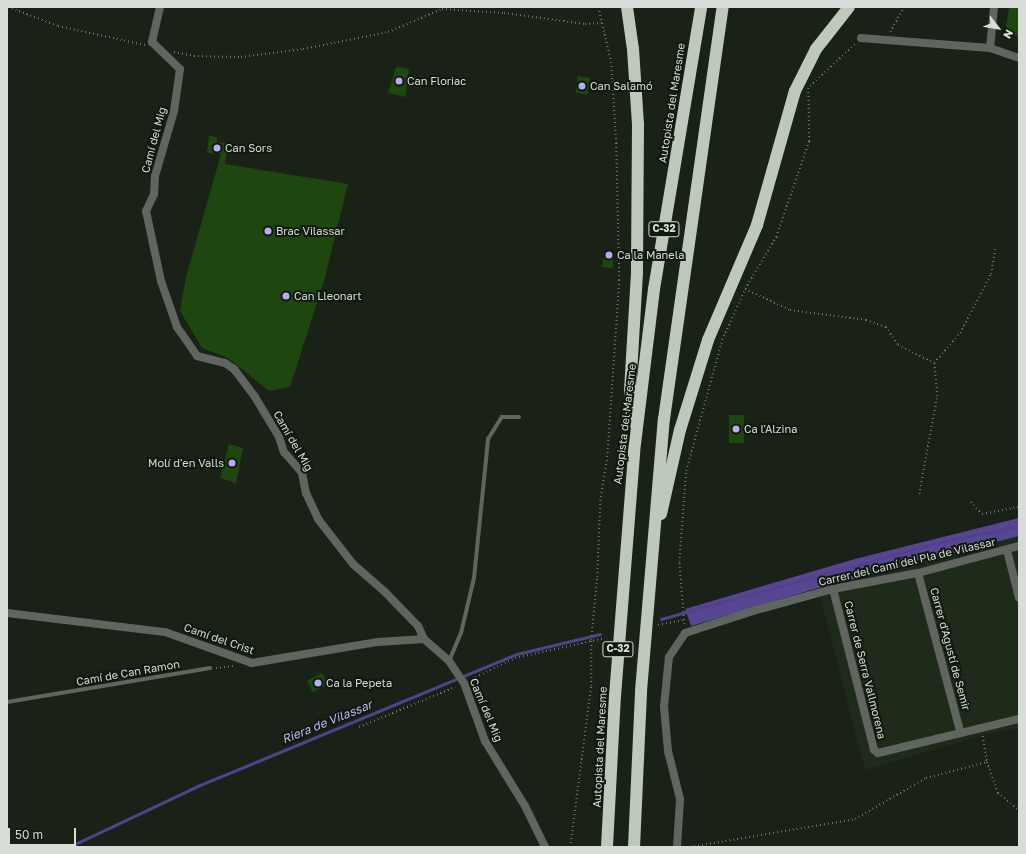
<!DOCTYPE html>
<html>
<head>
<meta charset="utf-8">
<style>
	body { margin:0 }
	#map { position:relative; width:1026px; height:854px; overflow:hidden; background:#1a2217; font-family:"Golos Text",sans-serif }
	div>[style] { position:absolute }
	.built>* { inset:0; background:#1e2a1a }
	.forest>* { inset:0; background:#574691 }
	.stream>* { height:2.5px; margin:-1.25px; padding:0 1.25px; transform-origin:1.25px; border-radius:1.25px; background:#52418b }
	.building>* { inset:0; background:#1e470f; transform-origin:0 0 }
	.path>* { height:1.5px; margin-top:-0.75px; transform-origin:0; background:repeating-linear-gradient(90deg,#6e756c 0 1px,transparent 0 4px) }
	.service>* { height:4px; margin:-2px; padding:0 2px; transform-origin:2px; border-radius:2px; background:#61655f }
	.minor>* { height:8px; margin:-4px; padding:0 4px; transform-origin:4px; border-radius:4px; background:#61655f }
	.motorway>* { height:12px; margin:-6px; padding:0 6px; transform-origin:6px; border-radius:6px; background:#bdc9ba }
	.dots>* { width:11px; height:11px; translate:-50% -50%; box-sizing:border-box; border:2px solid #10190e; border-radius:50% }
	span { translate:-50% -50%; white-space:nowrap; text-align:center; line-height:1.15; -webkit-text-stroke:4px #10190e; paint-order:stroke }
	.shield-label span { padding:1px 3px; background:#10190e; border:1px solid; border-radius:3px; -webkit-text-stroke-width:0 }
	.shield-label { font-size:10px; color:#d8ded7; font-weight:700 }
	.poi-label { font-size:11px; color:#d8ded7 }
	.left { translate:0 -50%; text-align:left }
	.right { translate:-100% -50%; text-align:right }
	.street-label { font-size:11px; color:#d8ded7 }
	.water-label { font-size:12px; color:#bfb6f5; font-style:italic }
	.frame { position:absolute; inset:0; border:8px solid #d8ded7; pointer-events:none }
	.north { position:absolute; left:978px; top:8px; width:40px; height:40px; -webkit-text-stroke:3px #10190e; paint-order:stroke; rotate:121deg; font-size:11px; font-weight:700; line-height:16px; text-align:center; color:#d8ded7 }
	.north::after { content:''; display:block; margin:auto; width:14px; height:18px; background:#d8ded7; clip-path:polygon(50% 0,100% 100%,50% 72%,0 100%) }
	.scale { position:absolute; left:8px; top:828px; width:68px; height:18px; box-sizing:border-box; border:2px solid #d8ded7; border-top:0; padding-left:5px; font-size:12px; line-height:14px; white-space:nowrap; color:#d8ded7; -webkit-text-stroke:3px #10190e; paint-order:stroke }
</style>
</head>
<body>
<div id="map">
	<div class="built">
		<div style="clip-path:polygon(1019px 536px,1019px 728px,990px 733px,865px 770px,818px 588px)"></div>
	</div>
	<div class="forest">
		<div style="clip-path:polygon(1019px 518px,1019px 536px,818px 588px,691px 626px,685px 609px,855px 559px)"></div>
	</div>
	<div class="stream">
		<div style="left:661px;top:619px;width:290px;rotate:-15.4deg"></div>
		<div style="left:941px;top:542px;width:80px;rotate:-11.6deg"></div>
		<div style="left:69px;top:847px;width:143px;rotate:-25.3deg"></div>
		<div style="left:198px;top:786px;width:345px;rotate:-22.5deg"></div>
		<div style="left:517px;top:654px;width:85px;rotate:-13.5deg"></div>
	</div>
	<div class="building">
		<div style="clip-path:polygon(1009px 7px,1019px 7px,1019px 36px,1005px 34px)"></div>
		<div style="clip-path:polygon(396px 67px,409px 69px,406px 97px,388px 93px)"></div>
		<div style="left:578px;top:76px;width:12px;height:17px;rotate:9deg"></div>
		<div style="clip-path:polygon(209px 136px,217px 137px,217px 142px,228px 143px,225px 164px,348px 184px,324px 281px,290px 387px,269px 391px,228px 358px,202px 348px,180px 311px,186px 277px,221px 154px,207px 153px)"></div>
		<div style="clip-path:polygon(605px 251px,613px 252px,613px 268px,602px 267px)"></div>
		<div style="left:729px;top:415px;width:15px;height:28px"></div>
		<div style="clip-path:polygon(229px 444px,243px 448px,236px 483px,220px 478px)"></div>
		<div style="left:322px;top:673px;width:13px;height:17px;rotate:63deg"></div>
	</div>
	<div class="path">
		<div style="left:8px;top:7px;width:53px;rotate:20.8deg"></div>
		<div style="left:58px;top:26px;width:89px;rotate:12.3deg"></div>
		<div style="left:890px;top:32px;width:29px;rotate:-61deg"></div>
		<div style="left:174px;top:52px;width:20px;rotate:11deg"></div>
		<div style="left:194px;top:56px;width:47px;rotate:1.2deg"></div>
		<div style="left:241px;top:57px;width:63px;rotate:-7.4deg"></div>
		<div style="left:303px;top:49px;width:87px;rotate:-11.3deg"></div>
		<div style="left:388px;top:32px;width:59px;rotate:-23.1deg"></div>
		<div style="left:442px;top:9px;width:62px;rotate:3.7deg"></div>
		<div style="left:504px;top:13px;width:82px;rotate:7.7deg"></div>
		<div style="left:585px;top:24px;width:17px;rotate:-3deg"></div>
		<div style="left:810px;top:86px;width:63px;rotate:-43.1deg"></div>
		<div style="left:745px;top:289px;width:50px;rotate:25deg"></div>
		<div style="left:790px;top:310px;width:77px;rotate:7.5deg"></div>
		<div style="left:866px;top:320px;width:21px;rotate:19deg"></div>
		<div style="left:886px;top:327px;width:22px;rotate:56deg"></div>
		<div style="left:898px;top:345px;width:40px;rotate:26.6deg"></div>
		<div style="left:919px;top:494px;width:100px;rotate:-79.6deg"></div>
		<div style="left:937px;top:396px;width:33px;rotate:-95deg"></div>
		<div style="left:934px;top:363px;width:40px;rotate:-49deg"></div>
		<div style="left:960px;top:333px;width:67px;rotate:-62.3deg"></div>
		<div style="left:991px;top:274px;width:25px;rotate:-81deg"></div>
		<div style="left:971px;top:502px;width:16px;rotate:47deg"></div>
		<div style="left:982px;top:514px;width:38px;rotate:-11deg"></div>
		<div style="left:684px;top:624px;width:62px;rotate:-94.6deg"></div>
		<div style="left:679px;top:562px;width:91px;rotate:-85.6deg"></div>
		<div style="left:686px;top:471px;width:136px;rotate:-74.6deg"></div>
		<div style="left:722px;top:340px;width:56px;rotate:-65.7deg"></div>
		<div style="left:745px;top:289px;width:61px;rotate:-59.2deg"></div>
		<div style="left:776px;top:237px;width:102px;rotate:-71deg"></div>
		<div style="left:809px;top:141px;width:53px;rotate:-91.1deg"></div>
		<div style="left:658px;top:625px;width:25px;rotate:-11deg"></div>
		<div style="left:216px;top:668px;width:17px;rotate:-7deg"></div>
		<div style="left:472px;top:679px;width:48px;rotate:-26deg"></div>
		<div style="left:515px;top:658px;width:92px;rotate:-12.5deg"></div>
		<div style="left:359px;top:727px;width:104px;rotate:-22.6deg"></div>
		<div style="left:983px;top:736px;width:26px;rotate:81deg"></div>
		<div style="left:987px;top:762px;width:33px;rotate:70deg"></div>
		<div style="left:998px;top:793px;width:27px;rotate:39deg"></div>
		<div style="left:570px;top:847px;width:162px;rotate:-82.6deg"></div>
		<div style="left:591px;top:686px;width:46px;rotate:-90deg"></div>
		<div style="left:591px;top:640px;width:63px;rotate:-84.6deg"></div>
		<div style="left:597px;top:577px;width:76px;rotate:-87.7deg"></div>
		<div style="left:600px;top:501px;width:45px;rotate:-81deg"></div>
		<div style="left:607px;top:457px;width:177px;rotate:-86.1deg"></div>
		<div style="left:619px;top:280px;width:137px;rotate:-91.3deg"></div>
		<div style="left:616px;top:143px;width:80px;rotate:-93.6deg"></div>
		<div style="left:611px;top:63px;width:57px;rotate:-103.1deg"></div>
		<div style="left:690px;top:847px;width:167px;rotate:-9.6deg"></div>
		<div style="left:855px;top:819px;width:82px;rotate:-30deg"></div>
		<div style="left:926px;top:778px;width:63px;rotate:-14.7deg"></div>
	</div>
	<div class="service">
		<div style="left:449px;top:661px;width:30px;rotate:-67deg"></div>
		<div style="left:461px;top:633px;width:57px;rotate:-76.7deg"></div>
		<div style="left:474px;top:578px;width:140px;rotate:-84.2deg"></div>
		<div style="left:488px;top:439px;width:26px;rotate:-58deg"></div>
		<div style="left:502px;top:417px;width:17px"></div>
		<div style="left:7px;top:702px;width:206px;rotate:-9.5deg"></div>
	</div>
	<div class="minor">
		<div style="left:160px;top:7px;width:36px;rotate:103deg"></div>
		<div style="left:152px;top:42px;width:39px;rotate:44deg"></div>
		<div style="left:180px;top:69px;width:42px;rotate:98.1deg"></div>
		<div style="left:174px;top:111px;width:68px;rotate:106.3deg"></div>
		<div style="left:155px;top:176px;width:18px;rotate:93deg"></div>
		<div style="left:154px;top:194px;width:19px;rotate:115deg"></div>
		<div style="left:146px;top:211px;width:72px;rotate:77.9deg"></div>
		<div style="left:161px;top:281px;width:49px;rotate:70.8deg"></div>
		<div style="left:177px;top:327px;width:35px;rotate:55deg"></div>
		<div style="left:197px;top:356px;width:29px;rotate:14deg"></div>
		<div style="left:225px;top:363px;width:11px;rotate:34deg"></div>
		<div style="left:234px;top:369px;width:35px;rotate:53deg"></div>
		<div style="left:255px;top:397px;width:47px;rotate:59deg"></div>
		<div style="left:279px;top:437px;width:16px;rotate:72deg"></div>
		<div style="left:284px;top:452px;width:28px;rotate:49deg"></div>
		<div style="left:302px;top:473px;width:20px;rotate:79deg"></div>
		<div style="left:306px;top:493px;width:29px;rotate:65deg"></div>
		<div style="left:318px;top:519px;width:57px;rotate:52.1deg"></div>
		<div style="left:353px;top:564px;width:43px;rotate:41.2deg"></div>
		<div style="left:385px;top:592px;width:47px;rotate:45.9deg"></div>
		<div style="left:418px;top:626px;width:14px;rotate:65deg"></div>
		<div style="left:424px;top:639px;width:33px;rotate:41deg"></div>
		<div style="left:449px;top:661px;width:27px;rotate:56deg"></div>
		<div style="left:464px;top:683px;width:62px;rotate:70.1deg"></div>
		<div style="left:485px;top:741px;width:76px;rotate:58.4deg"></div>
		<div style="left:525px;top:806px;width:46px;rotate:64deg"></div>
		<div style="left:861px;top:38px;width:129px;rotate:4.4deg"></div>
		<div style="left:990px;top:48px;width:31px;rotate:19deg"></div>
		<div style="left:990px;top:48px;width:41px;rotate:-84.4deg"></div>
		<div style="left:1007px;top:550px;width:49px;rotate:76deg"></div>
		<div style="left:918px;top:573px;width:163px;rotate:75.1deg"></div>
		<div style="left:833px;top:589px;width:166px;rotate:75.7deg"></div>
		<div style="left:874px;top:750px;width:5px;rotate:37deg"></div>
		<div style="left:878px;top:753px;width:145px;rotate:-13.6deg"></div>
		<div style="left:7px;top:613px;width:159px;rotate:6.9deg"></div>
		<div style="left:165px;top:632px;width:92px;rotate:19.6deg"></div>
		<div style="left:252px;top:663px;width:128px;rotate:-9.5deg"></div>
		<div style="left:378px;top:642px;width:46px;rotate:-3.7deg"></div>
		<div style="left:677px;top:847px;width:48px;rotate:-86.4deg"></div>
		<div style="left:680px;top:799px;width:49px;rotate:-104deg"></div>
		<div style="left:668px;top:751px;width:45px;rotate:-95.1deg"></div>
		<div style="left:664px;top:706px;width:49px;rotate:-84.2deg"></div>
		<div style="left:669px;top:657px;width:29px;rotate:-56deg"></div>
		<div style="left:685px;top:633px;width:71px;rotate:-17.9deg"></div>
		<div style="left:753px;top:611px;width:83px;rotate:-15.4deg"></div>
		<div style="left:833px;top:589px;width:86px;rotate:-10.7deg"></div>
		<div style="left:918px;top:573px;width:105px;rotate:-15deg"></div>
	</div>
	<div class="motorway">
		<div style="left:627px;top:7px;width:42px;rotate:81.9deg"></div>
		<div style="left:633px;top:49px;width:76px;rotate:86.2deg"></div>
		<div style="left:638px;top:125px;width:148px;rotate:90.4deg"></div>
		<div style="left:637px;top:273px;width:118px;rotate:93.4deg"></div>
		<div style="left:630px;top:391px;width:31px;rotate:86deg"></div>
		<div style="left:661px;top:514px;width:86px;rotate:-77.3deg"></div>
		<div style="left:680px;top:430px;width:94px;rotate:-72.7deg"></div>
		<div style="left:708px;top:340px;width:125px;rotate:-66.9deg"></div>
		<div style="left:757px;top:225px;width:139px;rotate:-74.2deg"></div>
		<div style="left:795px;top:91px;width:47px;rotate:-63.4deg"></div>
		<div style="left:816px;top:49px;width:53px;rotate:-51.8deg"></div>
		<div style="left:607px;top:847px;width:151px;rotate:-87deg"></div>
		<div style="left:615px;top:696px;width:245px;rotate:-85.5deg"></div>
		<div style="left:634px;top:452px;width:164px;rotate:-83deg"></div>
		<div style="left:654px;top:289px;width:286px;rotate:-80.5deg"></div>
		<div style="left:634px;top:847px;width:156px;rotate:-87.4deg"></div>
		<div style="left:641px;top:691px;width:273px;rotate:-85.2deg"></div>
		<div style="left:664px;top:419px;width:416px;rotate:-81.9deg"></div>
	</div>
	<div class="dots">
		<div style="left:399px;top:81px;background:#b7abf7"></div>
		<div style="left:582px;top:86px;background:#b7abf7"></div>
		<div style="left:217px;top:148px;background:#b7abf7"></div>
		<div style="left:268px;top:231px;background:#b7abf7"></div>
		<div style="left:609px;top:255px;background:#b7abf7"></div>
		<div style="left:286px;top:296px;background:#b7abf7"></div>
		<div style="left:736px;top:429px;background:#b7abf7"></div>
		<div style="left:232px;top:463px;background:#b7abf7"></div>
		<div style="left:318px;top:683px;background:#b7abf7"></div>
	</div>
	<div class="shield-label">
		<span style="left:664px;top:229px">C-32</span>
		<span style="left:618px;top:649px">C-32</span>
	</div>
	<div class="poi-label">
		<span class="left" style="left:407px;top:81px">Can Floriac</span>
		<span class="left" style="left:590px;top:86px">Can Salamó</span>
		<span class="left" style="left:225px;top:148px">Can Sors</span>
		<span class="left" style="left:276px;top:231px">Brac Vilassar</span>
		<span class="left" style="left:617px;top:255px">Ca la Manela</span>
		<span class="left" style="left:294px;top:296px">Can Lleonart</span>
		<span class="left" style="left:744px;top:429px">Ca l'Alzina</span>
		<span class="right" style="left:224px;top:463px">Molí d'en Valls</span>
		<span class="left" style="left:326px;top:683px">Ca la Pepeta</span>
	</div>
	<div class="street-label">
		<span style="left:672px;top:103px;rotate:-81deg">Autopista del Maresme</span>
		<span style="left:154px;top:140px;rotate:-75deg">Camí del Mig</span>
		<span style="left:625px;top:424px;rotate:-83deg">Autopista del Maresme</span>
		<span style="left:293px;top:441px;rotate:60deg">Camí del Mig</span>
		<span style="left:907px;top:562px;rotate:-13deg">Carrer del Camí del Pla de Vilassar</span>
		<span style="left:219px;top:639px;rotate:19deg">Camí del Crist</span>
		<span style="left:950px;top:649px;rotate:75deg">Carrer d'Agustí de Semir</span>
		<span style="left:865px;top:670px;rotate:76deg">Carrer de Serra Vallmorena</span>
		<span style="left:128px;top:673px;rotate:-10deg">Camí de Can Ramon</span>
		<span style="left:486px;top:710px;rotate:67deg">Camí del Mig</span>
		<span style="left:600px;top:747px;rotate:-87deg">Autopista del Maresme</span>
	</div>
	<div class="water-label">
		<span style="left:327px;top:722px;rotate:-22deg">Riera de Vilassar</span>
	</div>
	<div class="frame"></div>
	<div class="north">N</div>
	<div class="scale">50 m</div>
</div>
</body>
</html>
